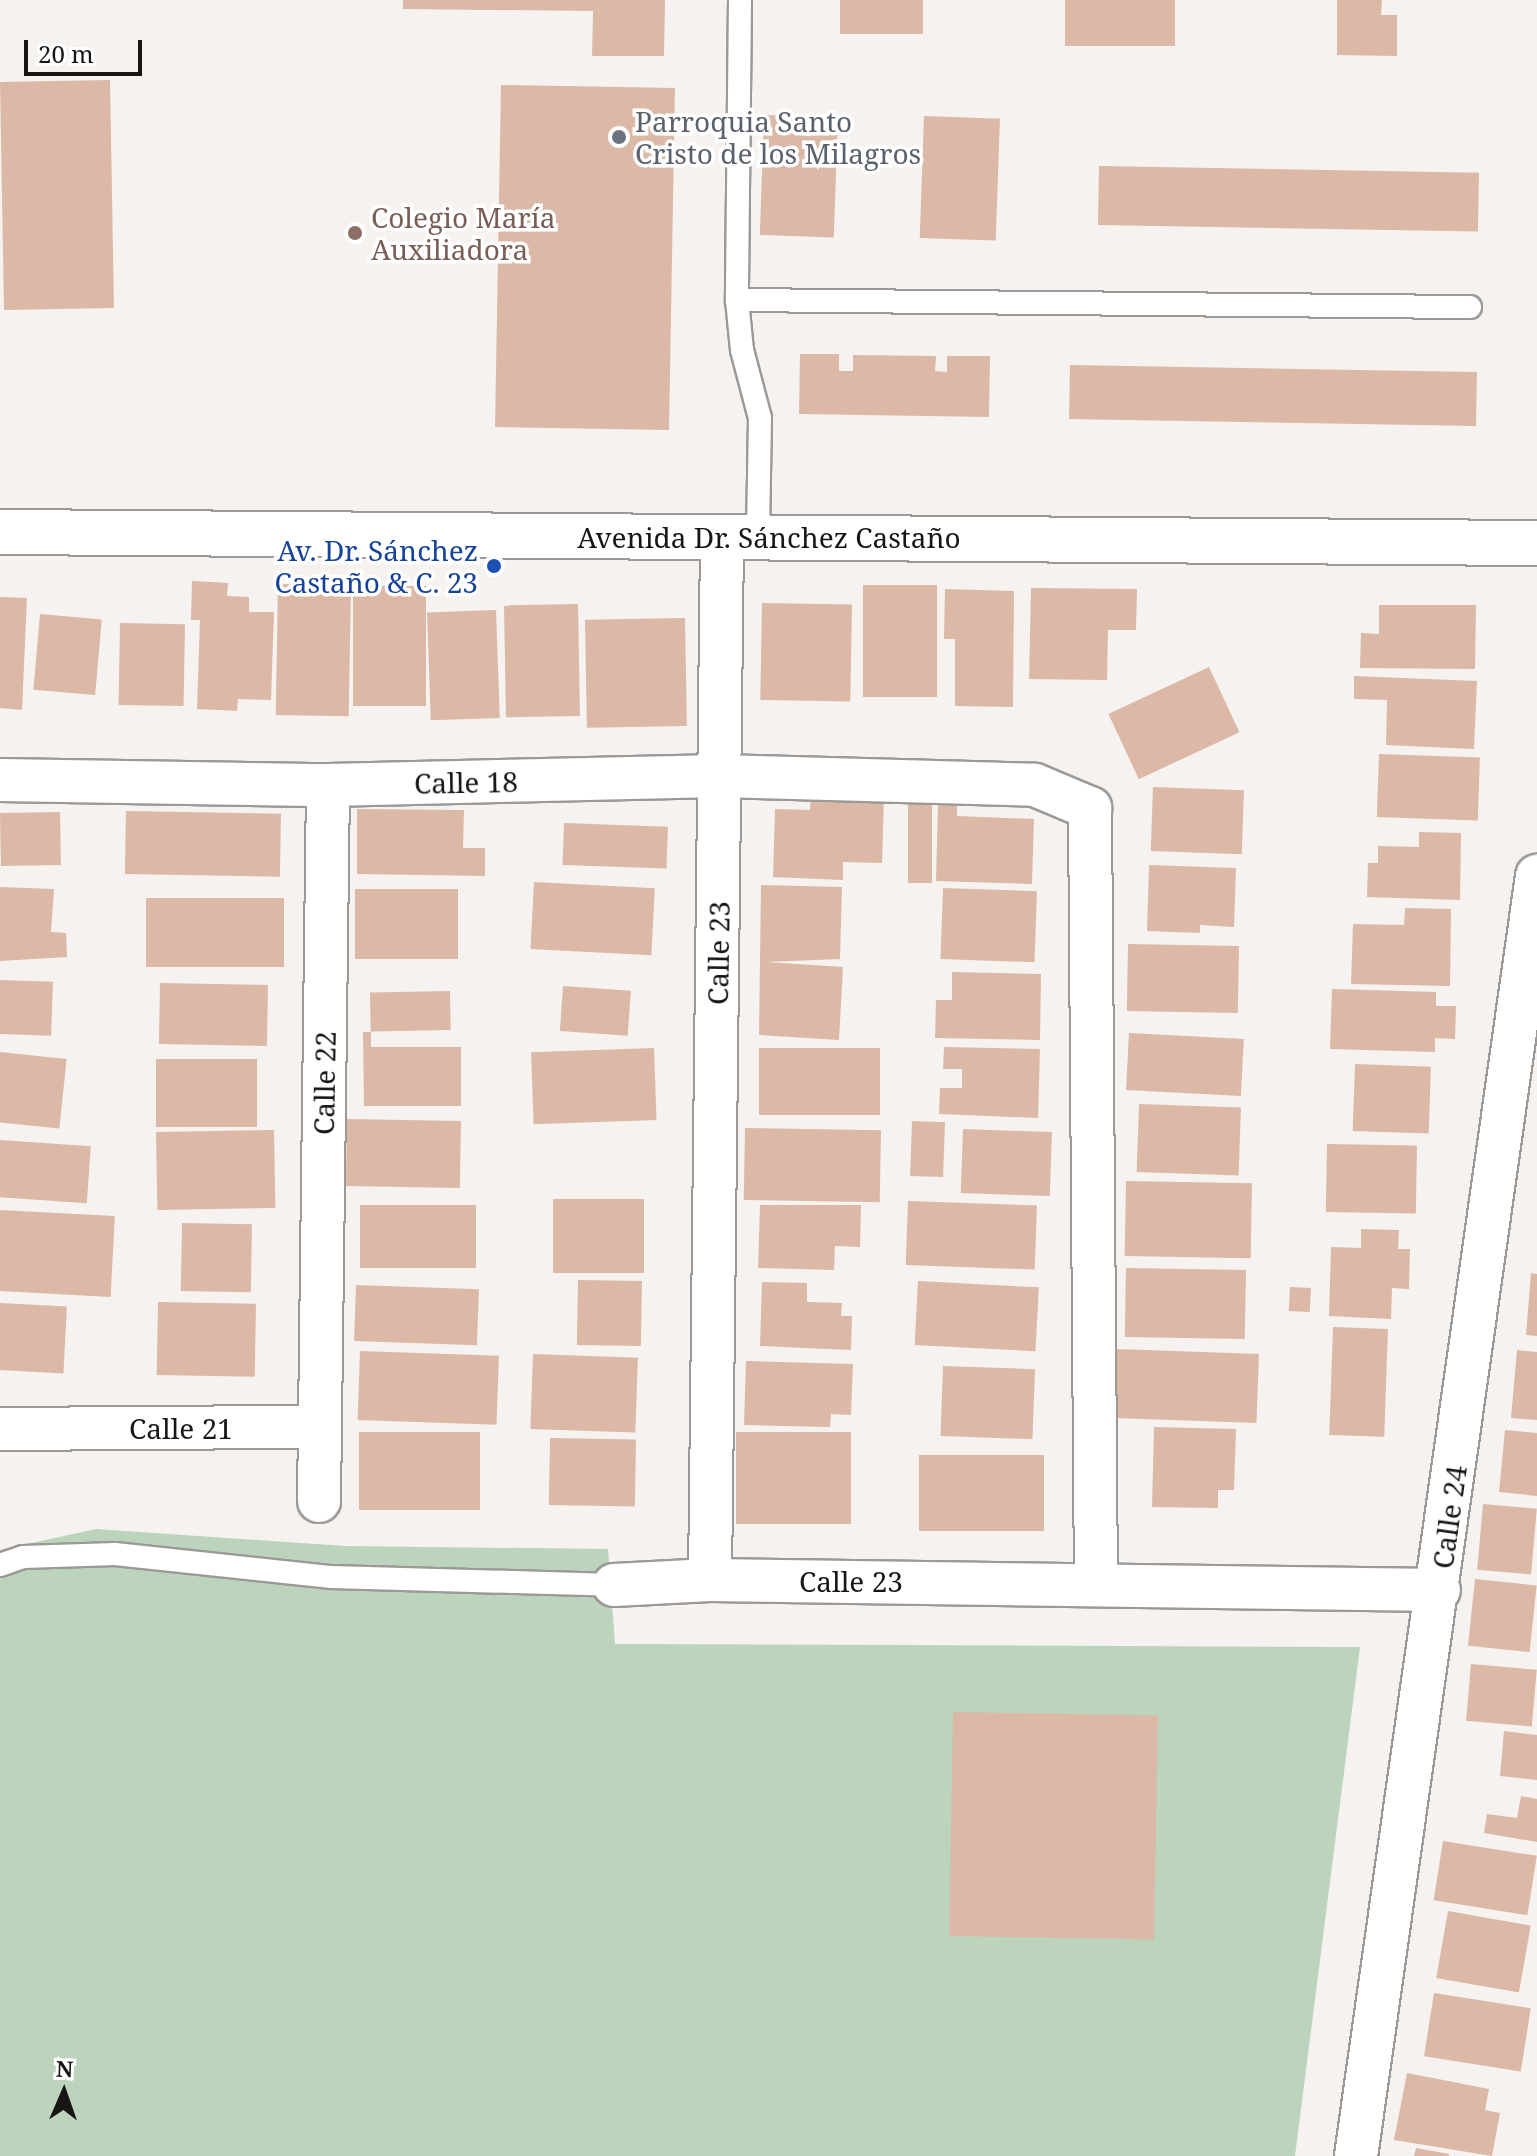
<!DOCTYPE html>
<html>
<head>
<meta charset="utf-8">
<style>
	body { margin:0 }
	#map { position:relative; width:1537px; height:2156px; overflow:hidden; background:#f5f2f0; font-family:"Noto Serif",serif }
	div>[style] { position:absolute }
	.green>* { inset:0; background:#bcd3bc }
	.building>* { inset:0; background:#dbb9a6; transform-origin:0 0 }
	.roads { filter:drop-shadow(2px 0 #9c9997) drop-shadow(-2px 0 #9c9997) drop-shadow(0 2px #9c9997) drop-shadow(0 -2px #9c9997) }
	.service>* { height:22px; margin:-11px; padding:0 11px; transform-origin:11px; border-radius:11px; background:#fff }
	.minor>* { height:42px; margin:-21px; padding:0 21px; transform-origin:21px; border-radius:21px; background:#fff }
	.tertiary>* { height:44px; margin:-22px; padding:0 22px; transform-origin:22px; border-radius:22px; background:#fff }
	.dots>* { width:22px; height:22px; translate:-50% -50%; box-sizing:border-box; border:4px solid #fff; border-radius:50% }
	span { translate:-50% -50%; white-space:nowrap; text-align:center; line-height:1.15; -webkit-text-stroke:7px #fff; paint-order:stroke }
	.worship-label { font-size:28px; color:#5b616d }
	.left { translate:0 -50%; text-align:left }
	.education-label { font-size:28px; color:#785e54 }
	.street-label { font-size:28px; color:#171615 }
	.transit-label { font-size:28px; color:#164399 }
	.right { translate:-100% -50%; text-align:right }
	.north { position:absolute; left:24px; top:2052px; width:80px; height:80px; -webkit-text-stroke:6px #fff; paint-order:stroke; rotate:2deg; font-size:22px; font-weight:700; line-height:32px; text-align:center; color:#171615 }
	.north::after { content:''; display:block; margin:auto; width:28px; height:36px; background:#171615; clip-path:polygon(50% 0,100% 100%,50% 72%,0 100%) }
	.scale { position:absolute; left:24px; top:40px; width:118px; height:36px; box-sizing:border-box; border:4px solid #171615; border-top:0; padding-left:10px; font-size:24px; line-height:28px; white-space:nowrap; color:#171615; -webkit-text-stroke:6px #fff; paint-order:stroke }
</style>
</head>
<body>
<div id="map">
	<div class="green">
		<div style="clip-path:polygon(96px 1529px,345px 1546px,608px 1549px,615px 1644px,1360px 1647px,1295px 2156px,0 2156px,0 1550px)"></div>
	</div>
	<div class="building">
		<div style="clip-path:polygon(403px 0,665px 0,664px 56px,592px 56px,593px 11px,403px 9px)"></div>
		<div style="left:840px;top:0;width:83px;height:34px"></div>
		<div style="left:1065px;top:0;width:110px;height:46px"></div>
		<div style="clip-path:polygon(1337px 0,1382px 0,1381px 15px,1397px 15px,1397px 56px,1337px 55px)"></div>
		<div style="left:110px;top:80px;width:228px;height:110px;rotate:89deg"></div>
		<div style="left:501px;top:85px;width:174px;height:342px;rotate:1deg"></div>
		<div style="left:764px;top:115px;width:74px;height:120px;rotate:2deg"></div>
		<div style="left:924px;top:116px;width:76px;height:122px;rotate:2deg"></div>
		<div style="left:1099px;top:166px;width:380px;height:59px;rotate:1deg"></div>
		<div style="clip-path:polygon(800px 354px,839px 354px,839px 371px,853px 371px,853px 355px,936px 356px,935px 371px,947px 372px,947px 356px,990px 356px,989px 417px,799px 414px)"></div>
		<div style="left:1070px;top:365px;width:407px;height:54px;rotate:1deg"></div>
		<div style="clip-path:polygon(192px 581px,228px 583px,227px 596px,249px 597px,249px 612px,274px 612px,271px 700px,238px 699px,237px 711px,197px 709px,200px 620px,191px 620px)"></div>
		<div style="left:278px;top:584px;width:73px;height:131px;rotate:1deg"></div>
		<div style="left:863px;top:585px;width:74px;height:112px"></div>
		<div style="left:353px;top:586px;width:73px;height:120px"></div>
		<div style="clip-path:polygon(1031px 588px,1137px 589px,1136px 630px,1108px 630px,1107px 680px,1029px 679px)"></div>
		<div style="clip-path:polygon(945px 589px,1014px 591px,1013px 707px,955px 706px,955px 639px,944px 639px)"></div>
		<div style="clip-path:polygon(0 597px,27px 598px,22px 710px,0 708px)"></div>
		<div style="left:762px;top:603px;width:90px;height:97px;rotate:1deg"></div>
		<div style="left:578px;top:604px;width:112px;height:74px;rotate:89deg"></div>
		<div style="clip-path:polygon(1379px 605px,1476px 605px,1475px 669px,1360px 668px,1361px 633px,1379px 634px)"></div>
		<div style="left:496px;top:610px;width:108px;height:69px;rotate:88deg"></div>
		<div style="left:40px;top:614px;width:62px;height:76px;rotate:5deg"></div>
		<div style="left:685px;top:618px;width:108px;height:100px;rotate:89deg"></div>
		<div style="left:120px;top:623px;width:65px;height:82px;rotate:1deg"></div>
		<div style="left:1209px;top:667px;width:72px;height:111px;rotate:65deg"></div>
		<div style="clip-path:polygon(1354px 676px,1477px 681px,1474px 749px,1386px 745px,1387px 700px,1354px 699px)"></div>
		<div style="left:1379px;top:754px;width:101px;height:63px;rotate:2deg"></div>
		<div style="left:1153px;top:787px;width:91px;height:64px;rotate:2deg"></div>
		<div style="left:908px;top:790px;width:24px;height:93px"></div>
		<div style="clip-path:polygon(811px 795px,884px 797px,882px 863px,843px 862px,843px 880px,773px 877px,775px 809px,810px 810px)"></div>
		<div style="clip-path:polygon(938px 805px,957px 806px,957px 816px,1034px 819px,1032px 884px,936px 881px)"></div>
		<div style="clip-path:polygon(357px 809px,464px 810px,463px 848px,485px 848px,485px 876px,357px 874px)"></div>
		<div style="left:126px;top:811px;width:155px;height:63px;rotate:1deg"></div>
		<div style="left:60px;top:812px;width:53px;height:60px;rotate:89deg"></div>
		<div style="left:564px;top:823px;width:104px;height:42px;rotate:2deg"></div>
		<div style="clip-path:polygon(1419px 832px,1461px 833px,1460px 900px,1367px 897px,1368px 863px,1378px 863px,1378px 846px,1419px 847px)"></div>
		<div style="clip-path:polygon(1149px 865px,1236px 868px,1234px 927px,1200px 925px,1200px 933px,1147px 931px)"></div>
		<div style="left:534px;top:882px;width:121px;height:67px;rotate:3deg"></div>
		<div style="clip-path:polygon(761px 885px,842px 887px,840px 959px,766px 962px,843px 967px,839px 1040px,759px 1035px)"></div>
		<div style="clip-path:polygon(0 887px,54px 889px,51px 932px,66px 933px,67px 957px,0 961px)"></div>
		<div style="left:943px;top:888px;width:94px;height:71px;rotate:2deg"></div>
		<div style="left:355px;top:889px;width:103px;height:70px"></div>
		<div style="left:146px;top:898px;width:138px;height:69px"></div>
		<div style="clip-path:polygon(1405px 908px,1451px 909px,1450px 986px,1351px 984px,1353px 924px,1404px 925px)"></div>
		<div style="left:1128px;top:944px;width:111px;height:67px;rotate:1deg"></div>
		<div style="clip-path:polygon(952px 972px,1041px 974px,1040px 1040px,935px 1038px,936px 1000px,952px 1000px)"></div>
		<div style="left:0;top:980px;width:53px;height:54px;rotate:2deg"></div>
		<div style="left:160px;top:983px;width:108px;height:61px;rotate:1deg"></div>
		<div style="left:563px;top:986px;width:68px;height:45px;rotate:4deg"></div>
		<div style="clip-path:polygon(1332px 989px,1436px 992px,1436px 1006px,1456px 1006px,1455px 1039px,1435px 1038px,1435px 1052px,1330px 1049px)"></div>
		<div style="left:450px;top:991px;width:39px;height:80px;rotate:89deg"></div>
		<div style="clip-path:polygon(363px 1032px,371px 1032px,371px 1047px,461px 1047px,461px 1106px,364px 1106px)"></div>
		<div style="left:1129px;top:1033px;width:115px;height:57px;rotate:3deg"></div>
		<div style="clip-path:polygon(944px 1047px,1040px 1049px,1038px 1118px,939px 1114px,940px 1088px,962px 1088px,962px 1069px,943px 1069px)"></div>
		<div style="left:654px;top:1048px;width:72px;height:123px;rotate:88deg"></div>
		<div style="left:759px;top:1048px;width:121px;height:67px"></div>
		<div style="left:0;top:1052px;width:67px;height:70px;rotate:6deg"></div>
		<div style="left:156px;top:1059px;width:101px;height:68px"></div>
		<div style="left:1355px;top:1064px;width:76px;height:67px;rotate:2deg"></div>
		<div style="left:1139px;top:1104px;width:102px;height:68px;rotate:2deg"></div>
		<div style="left:347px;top:1119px;width:114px;height:67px;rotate:1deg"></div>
		<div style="left:912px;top:1121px;width:33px;height:55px;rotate:2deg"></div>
		<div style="left:745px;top:1128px;width:136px;height:72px;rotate:1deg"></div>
		<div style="left:963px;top:1129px;width:89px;height:64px;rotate:2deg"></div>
		<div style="left:274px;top:1130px;width:78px;height:118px;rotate:89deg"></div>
		<div style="left:0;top:1140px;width:91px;height:57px;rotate:4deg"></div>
		<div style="left:1327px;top:1144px;width:90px;height:68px;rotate:1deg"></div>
		<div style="left:1126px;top:1181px;width:126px;height:75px;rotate:1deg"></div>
		<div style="left:644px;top:1199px;width:74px;height:91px;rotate:90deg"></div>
		<div style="left:908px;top:1201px;width:129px;height:64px;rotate:2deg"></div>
		<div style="left:476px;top:1205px;width:63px;height:116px;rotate:90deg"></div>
		<div style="clip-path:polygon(760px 1205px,861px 1205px,860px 1247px,835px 1246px,834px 1270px,758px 1268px)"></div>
		<div style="left:0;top:1210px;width:115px;height:81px;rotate:3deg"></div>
		<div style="left:182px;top:1223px;width:70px;height:68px;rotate:1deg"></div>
		<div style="clip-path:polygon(1361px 1229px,1399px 1230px,1398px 1249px,1410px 1249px,1409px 1289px,1392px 1288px,1391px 1319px,1329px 1316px,1331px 1247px,1361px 1248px)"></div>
		<div style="left:1126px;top:1268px;width:120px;height:69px;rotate:1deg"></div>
		<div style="clip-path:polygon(1531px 1273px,1537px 1274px,1537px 1336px,1526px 1335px)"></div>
		<div style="left:578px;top:1280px;width:64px;height:65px;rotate:1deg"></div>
		<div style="left:918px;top:1281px;width:121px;height:64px;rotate:3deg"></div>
		<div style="clip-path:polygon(762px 1282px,807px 1283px,807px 1302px,842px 1303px,841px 1316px,852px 1316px,851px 1350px,760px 1346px)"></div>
		<div style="left:356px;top:1285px;width:123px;height:56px;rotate:2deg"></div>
		<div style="left:1290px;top:1287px;width:21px;height:24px;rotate:3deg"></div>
		<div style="left:158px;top:1302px;width:98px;height:73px;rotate:1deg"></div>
		<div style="left:0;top:1303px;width:67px;height:67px;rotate:3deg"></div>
		<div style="left:1333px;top:1327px;width:55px;height:108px;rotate:2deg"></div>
		<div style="left:1117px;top:1349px;width:142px;height:69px;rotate:2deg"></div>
		<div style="clip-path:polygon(1517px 1350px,1537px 1352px,1537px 1420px,1511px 1418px)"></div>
		<div style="left:360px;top:1351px;width:139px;height:69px;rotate:2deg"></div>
		<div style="left:533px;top:1354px;width:105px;height:75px;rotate:2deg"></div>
		<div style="clip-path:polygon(746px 1361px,853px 1364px,851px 1415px,831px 1414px,830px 1427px,744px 1425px)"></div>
		<div style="left:943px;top:1366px;width:92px;height:70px;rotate:2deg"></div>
		<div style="clip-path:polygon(1154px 1427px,1236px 1429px,1234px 1490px,1218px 1490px,1218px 1508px,1152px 1507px)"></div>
		<div style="clip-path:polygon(1505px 1430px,1537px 1433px,1537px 1496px,1499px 1492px)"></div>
		<div style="left:359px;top:1432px;width:121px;height:78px"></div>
		<div style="left:736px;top:1432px;width:115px;height:92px"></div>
		<div style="left:550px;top:1438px;width:86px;height:67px;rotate:1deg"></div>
		<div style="left:919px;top:1455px;width:125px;height:76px"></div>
		<div style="left:1483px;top:1504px;width:54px;height:66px;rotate:5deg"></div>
		<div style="left:1475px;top:1579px;width:62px;height:67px;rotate:6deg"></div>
		<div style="left:1471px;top:1664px;width:66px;height:57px;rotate:5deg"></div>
		<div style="left:953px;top:1712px;width:205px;height:224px;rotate:1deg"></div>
		<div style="clip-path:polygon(1504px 1731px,1537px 1735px,1537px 1780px,1500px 1776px)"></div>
		<div style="clip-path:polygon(1521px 1796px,1537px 1799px,1537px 1842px,1484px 1833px,1487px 1814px,1517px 1818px)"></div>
		<div style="left:1443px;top:1841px;width:95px;height:60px;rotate:9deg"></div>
		<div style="left:1448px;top:1911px;width:84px;height:68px;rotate:10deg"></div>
		<div style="left:1434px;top:1993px;width:98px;height:64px;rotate:9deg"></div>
		<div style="clip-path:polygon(1407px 2073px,1489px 2089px,1485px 2110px,1500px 2113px,1492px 2156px,1394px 2140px)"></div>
		<div style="clip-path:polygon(1416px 2148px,1449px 2154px,1449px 2156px,1414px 2156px)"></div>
	</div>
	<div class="roads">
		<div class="service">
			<div style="left:740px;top:0;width:300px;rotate:90.6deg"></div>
			<div style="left:737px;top:300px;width:733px;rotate:0.55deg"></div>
			<div style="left:737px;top:300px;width:50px;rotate:84.3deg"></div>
			<div style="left:742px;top:350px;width:70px;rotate:75.2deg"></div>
			<div style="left:760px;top:418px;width:119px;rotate:91deg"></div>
			<div style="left:0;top:1565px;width:24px;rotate:-19deg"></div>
			<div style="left:23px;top:1557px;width:92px;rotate:-1.9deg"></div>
			<div style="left:115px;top:1554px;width:218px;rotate:6.1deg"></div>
			<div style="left:332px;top:1577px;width:282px;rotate:1.6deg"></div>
		</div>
		<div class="minor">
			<div style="left:0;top:780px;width:328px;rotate:0.9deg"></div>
			<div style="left:328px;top:785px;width:392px;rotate:-1.3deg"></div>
			<div style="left:720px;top:776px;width:315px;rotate:1.6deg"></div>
			<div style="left:1035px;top:785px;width:60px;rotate:22.7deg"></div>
			<div style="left:1090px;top:808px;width:775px;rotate:89.56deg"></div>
			<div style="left:0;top:1429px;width:317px;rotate:-0.4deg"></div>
			<div style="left:319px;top:1501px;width:716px;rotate:-89.28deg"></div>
			<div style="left:710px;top:1580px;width:1043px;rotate:-89.34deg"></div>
			<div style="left:614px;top:1585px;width:96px;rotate:-3deg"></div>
			<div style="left:710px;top:1580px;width:729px;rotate:0.79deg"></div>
			<div style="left:1356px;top:2156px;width:1293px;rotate:-81.95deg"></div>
		</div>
		<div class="tertiary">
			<div style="left:0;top:532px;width:1537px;rotate:0.41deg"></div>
		</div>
	</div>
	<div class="dots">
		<div style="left:619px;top:137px;background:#6b7280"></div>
		<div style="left:355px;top:233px;background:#8d6e63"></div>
		<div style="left:494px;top:566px;background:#1a4fb4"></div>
	</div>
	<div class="worship-label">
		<span class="left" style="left:635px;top:137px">Parroquia Santo<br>Cristo de los Milagros</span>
	</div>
	<div class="education-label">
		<span class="left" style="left:371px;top:233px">Colegio María<br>Auxiliadora</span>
	</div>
	<div class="street-label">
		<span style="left:769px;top:537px">Avenida Dr. Sánchez Castaño</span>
		<span style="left:466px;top:782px;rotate:-1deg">Calle 18</span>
		<span style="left:718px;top:953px;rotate:-89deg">Calle 23</span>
		<span style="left:324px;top:1083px;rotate:-89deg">Calle 22</span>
		<span style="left:181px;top:1428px">Calle 21</span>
		<span style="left:1449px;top:1517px;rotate:-82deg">Calle 24</span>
		<span style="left:851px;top:1581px">Calle 23</span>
	</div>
	<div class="transit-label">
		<span class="right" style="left:478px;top:566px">Av. Dr. Sánchez<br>Castaño &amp; C. 23</span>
	</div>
	<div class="north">N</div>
	<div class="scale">20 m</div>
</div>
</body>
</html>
